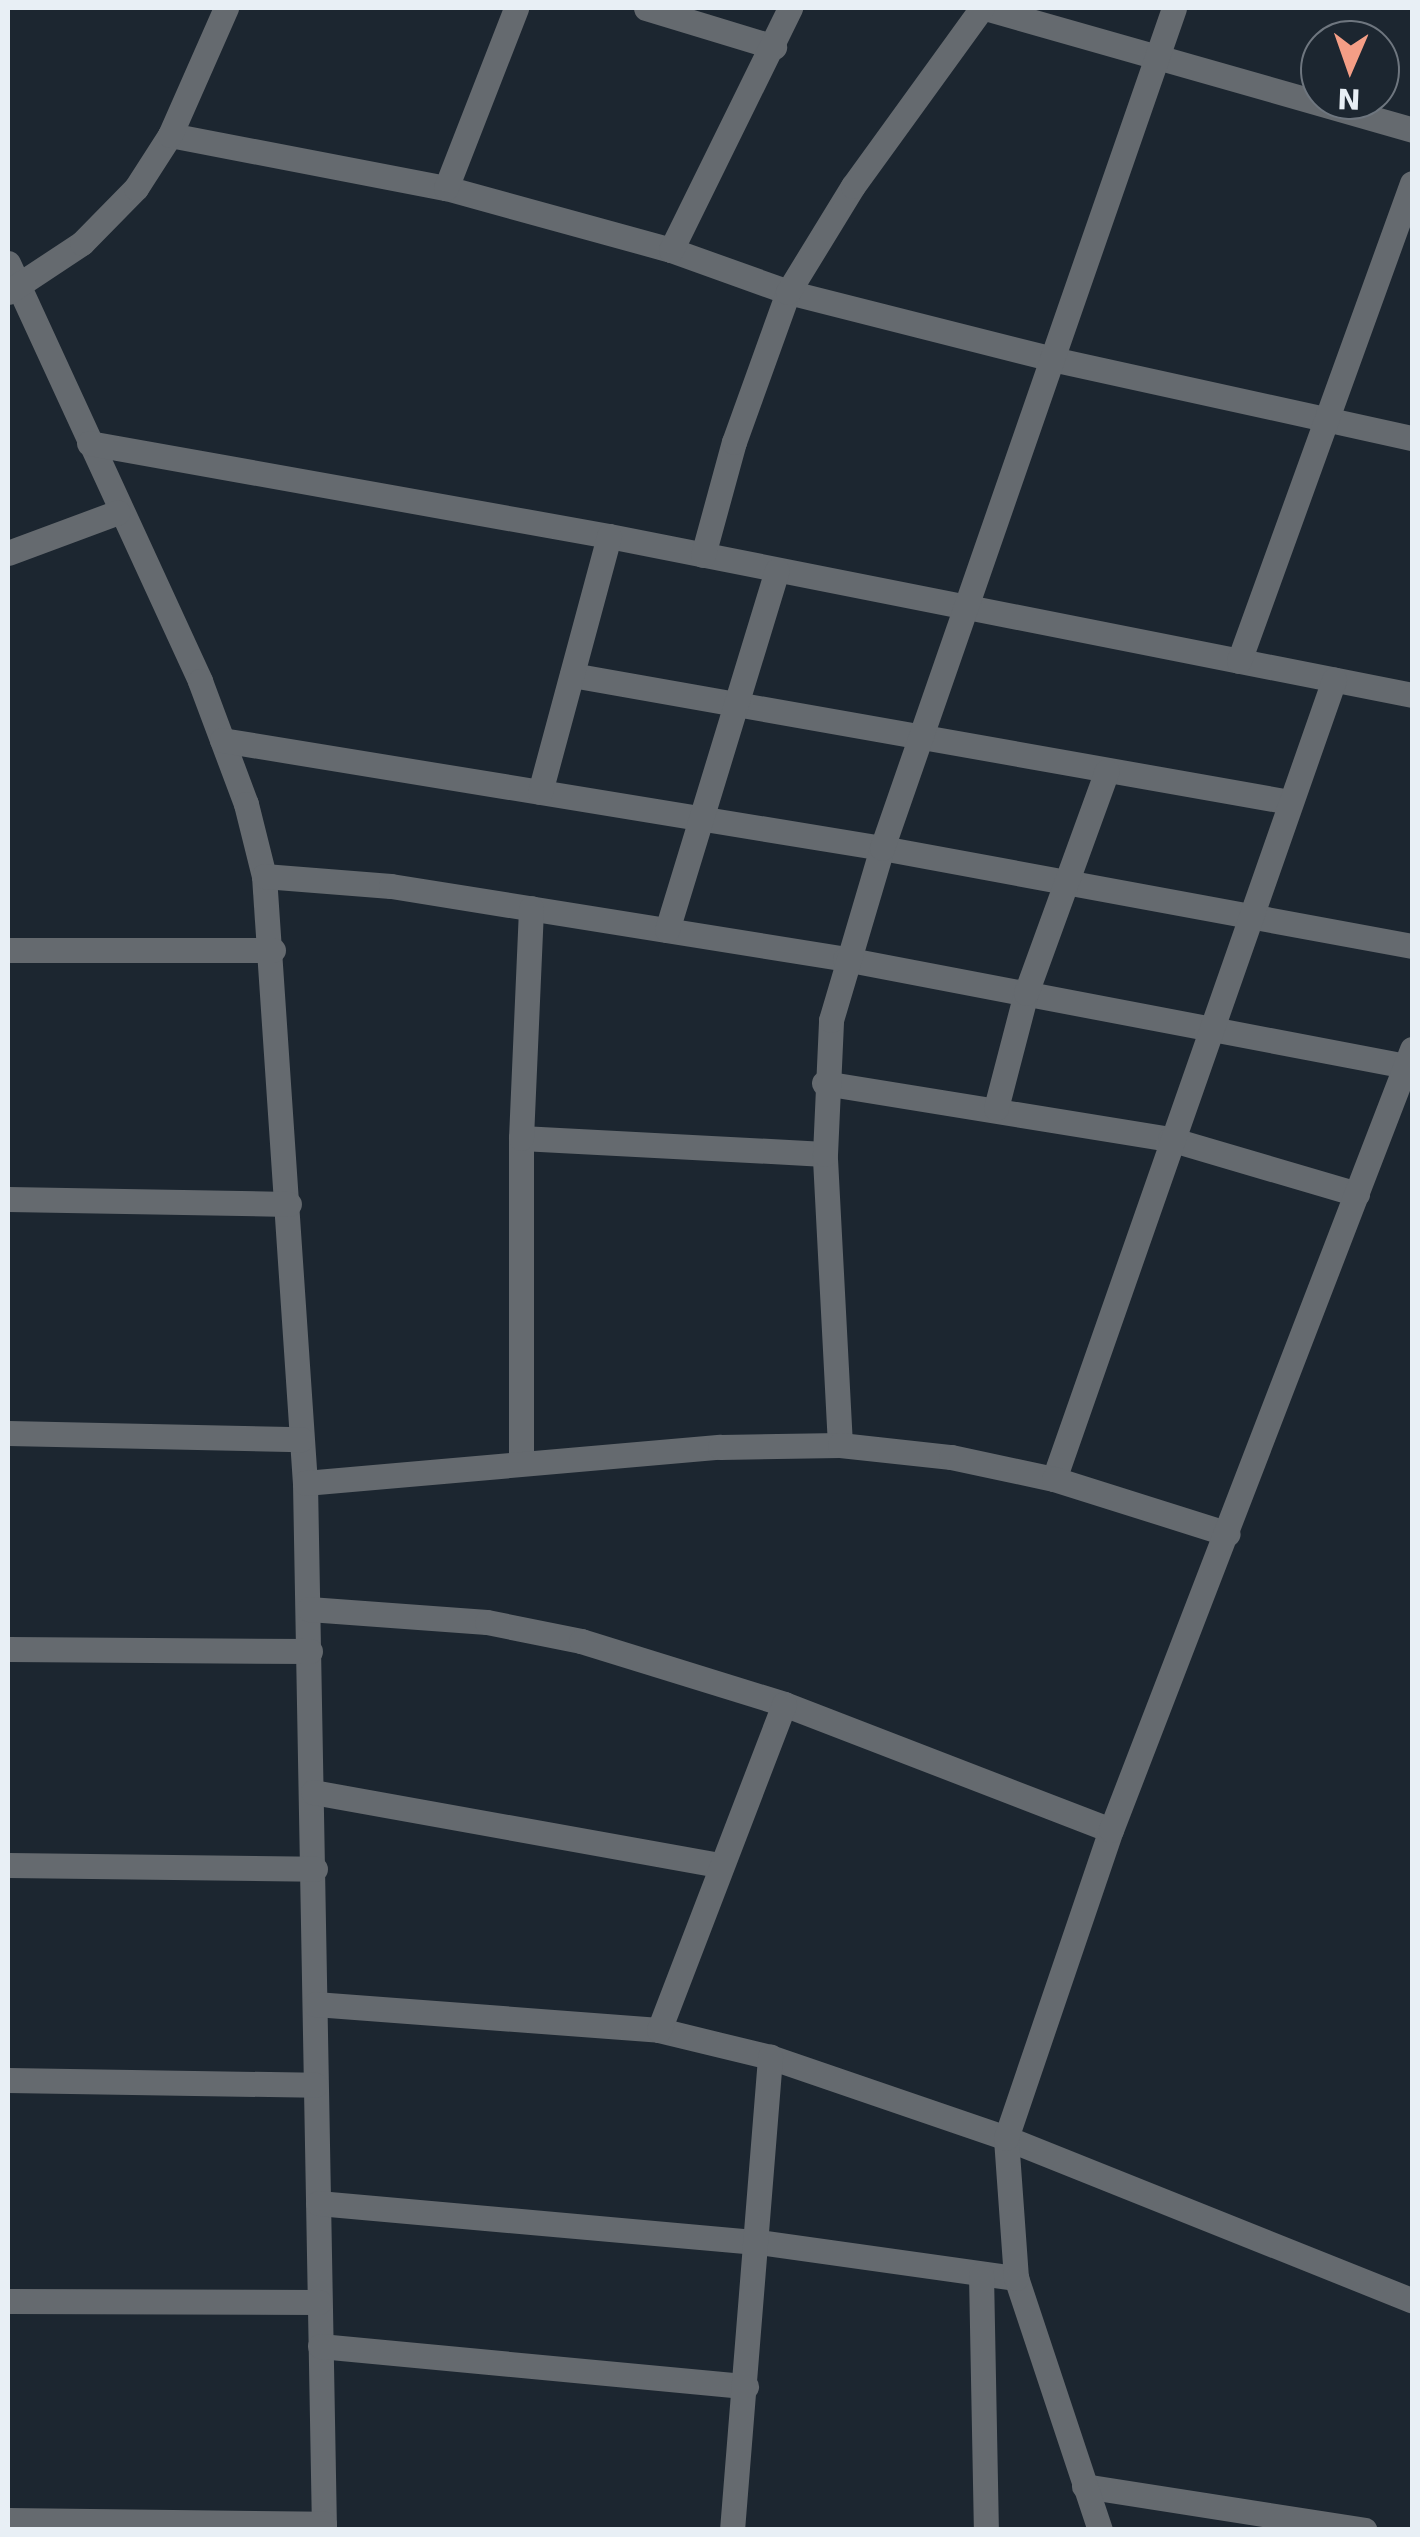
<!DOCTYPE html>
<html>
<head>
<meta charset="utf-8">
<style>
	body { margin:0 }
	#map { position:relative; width:1420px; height:2537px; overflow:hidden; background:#1c2630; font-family:"DejaVu Sans",sans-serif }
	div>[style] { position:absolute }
	.street>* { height:25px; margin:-12.5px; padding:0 12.5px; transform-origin:12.5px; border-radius:12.5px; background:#656a6f }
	span { translate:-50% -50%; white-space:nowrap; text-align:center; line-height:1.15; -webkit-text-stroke:10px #1c2630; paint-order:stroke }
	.frame { position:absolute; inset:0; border:10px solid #e8eff5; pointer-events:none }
	.north { position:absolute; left:1300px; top:20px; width:100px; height:100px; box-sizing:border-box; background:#1c2630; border:2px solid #6e767f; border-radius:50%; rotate:182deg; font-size:28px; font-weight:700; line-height:40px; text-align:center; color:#e8eff5 }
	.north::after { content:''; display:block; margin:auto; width:35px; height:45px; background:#f49e86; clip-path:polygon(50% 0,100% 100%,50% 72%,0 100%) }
</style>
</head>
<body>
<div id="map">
	<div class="street">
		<div style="left:646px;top:8px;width:134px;rotate:16.9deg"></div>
		<div style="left:985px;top:8px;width:444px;rotate:15.9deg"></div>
		<div style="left:170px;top:135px;width:281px;rotate:10.9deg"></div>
		<div style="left:446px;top:188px;width:233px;rotate:15.4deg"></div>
		<div style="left:671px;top:250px;width:124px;rotate:19.7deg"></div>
		<div style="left:788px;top:292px;width:272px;rotate:14.2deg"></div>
		<div style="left:1052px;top:359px;width:369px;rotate:12.4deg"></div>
		<div style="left:446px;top:188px;width:193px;rotate:-68.7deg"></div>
		<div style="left:671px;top:250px;width:270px;rotate:-63.8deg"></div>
		<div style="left:8px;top:263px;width:460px;rotate:65.3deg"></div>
		<div style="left:200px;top:681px;width:131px;rotate:69.5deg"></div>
		<div style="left:246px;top:804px;width:74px;rotate:76deg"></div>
		<div style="left:264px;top:876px;width:608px;rotate:86.14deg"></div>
		<div style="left:305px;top:1483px;width:1047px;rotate:88.96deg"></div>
		<div style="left:8px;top:292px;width:89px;rotate:-33.5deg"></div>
		<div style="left:82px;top:243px;width:77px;rotate:-45.5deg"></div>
		<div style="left:136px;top:188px;width:63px;rotate:-57.3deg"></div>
		<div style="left:170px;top:135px;width:139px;rotate:-66.2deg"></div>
		<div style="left:89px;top:443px;width:528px;rotate:10.14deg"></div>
		<div style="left:609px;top:536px;width:819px;rotate:11.2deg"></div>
		<div style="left:8px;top:553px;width:117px;rotate:-20.4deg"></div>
		<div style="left:703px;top:555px;width:117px;rotate:-74.7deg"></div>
		<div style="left:734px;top:442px;width:159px;rotate:-70.2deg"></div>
		<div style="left:788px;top:292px;width:124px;rotate:-58.5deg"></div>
		<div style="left:853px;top:186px;width:220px;rotate:-54.1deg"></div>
		<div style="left:1239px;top:661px;width:508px;rotate:-70.1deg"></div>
		<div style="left:572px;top:675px;width:729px;rotate:10.03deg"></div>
		<div style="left:222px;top:740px;width:669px;rotate:9.29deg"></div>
		<div style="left:882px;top:848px;width:539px;rotate:10.48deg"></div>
		<div style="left:540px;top:792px;width:265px;rotate:-74.9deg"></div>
		<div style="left:264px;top:876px;width:127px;rotate:4.5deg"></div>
		<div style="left:391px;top:886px;width:460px;rotate:9.1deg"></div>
		<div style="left:845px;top:959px;width:571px;rotate:10.8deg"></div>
		<div style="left:667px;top:930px;width:376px;rotate:-73deg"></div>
		<div style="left:8px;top:950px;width:265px"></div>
		<div style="left:824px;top:1083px;width:351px;rotate:9.2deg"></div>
		<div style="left:1170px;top:1139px;width:195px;rotate:16.4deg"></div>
		<div style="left:996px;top:1108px;width:119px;rotate:-75.4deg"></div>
		<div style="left:1026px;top:993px;width:236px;rotate:-70deg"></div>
		<div style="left:521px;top:1138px;width:304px;rotate:3deg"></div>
		<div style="left:8px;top:1199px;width:281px;rotate:1deg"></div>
		<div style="left:8px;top:1433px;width:293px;rotate:1.2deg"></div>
		<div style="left:840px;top:1445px;width:291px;rotate:-93deg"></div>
		<div style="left:825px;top:1154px;width:134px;rotate:-87.4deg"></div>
		<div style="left:831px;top:1020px;width:179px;rotate:-73.5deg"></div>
		<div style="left:882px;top:848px;width:889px;rotate:-70.83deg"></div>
		<div style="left:521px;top:1463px;width:325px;rotate:-90deg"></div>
		<div style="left:521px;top:1138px;width:230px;rotate:-87.5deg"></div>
		<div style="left:1054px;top:1479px;width:847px;rotate:-70.69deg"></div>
		<div style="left:305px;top:1483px;width:417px;rotate:-5deg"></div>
		<div style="left:720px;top:1447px;width:120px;rotate:-1deg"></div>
		<div style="left:840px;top:1445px;width:112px;rotate:6.2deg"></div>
		<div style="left:951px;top:1457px;width:105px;rotate:12.1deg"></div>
		<div style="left:1054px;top:1479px;width:182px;rotate:17.5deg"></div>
		<div style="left:309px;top:1609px;width:178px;rotate:4.2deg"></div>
		<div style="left:487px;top:1622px;width:96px;rotate:11.4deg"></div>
		<div style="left:581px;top:1641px;width:213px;rotate:17.2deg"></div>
		<div style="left:784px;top:1704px;width:350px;rotate:21.1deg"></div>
		<div style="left:8px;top:1649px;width:302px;rotate:0.4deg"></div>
		<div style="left:313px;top:1792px;width:413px;rotate:10.2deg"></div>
		<div style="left:8px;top:1865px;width:307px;rotate:0.7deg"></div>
		<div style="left:315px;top:2004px;width:345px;rotate:4.3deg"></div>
		<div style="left:659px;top:2030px;width:114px;rotate:13.7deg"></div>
		<div style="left:770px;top:2057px;width:250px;rotate:18.9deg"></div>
		<div style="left:1006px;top:2138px;width:437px;rotate:21.8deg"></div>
		<div style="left:659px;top:2030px;width:349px;rotate:-69deg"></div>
		<div style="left:8px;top:2080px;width:307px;rotate:0.9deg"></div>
		<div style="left:318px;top:2203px;width:443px;rotate:5.1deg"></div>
		<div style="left:759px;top:2242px;width:260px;rotate:8deg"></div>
		<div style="left:981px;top:2274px;width:256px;rotate:88.9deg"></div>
		<div style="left:8px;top:2301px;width:311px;rotate:0.2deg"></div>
		<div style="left:320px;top:2346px;width:428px;rotate:5.4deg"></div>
		<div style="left:1084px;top:2486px;width:284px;rotate:8.9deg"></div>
		<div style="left:8px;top:2520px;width:316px;rotate:0.7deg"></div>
		<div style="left:732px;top:2530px;width:475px;rotate:-85.4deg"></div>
		<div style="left:1100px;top:2530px;width:266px;rotate:-108.4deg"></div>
		<div style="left:1016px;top:2278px;width:140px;rotate:-94.1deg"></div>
		<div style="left:1006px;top:2138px;width:325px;rotate:-71.2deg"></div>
		<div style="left:1111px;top:1830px;width:837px;rotate:-68.92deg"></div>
	</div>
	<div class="frame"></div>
	<div class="north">N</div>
</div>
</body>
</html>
